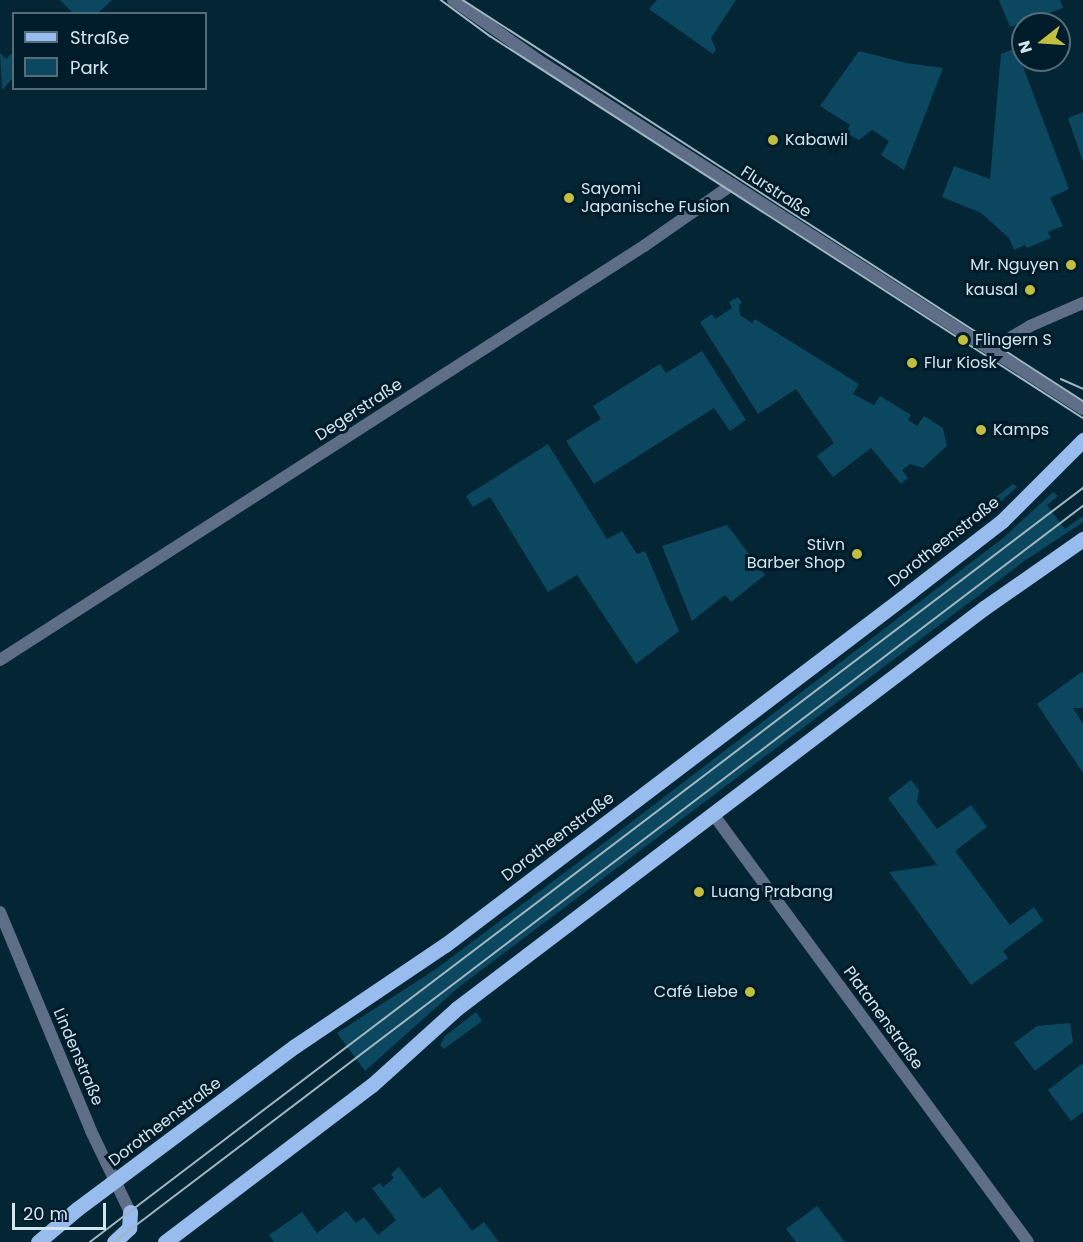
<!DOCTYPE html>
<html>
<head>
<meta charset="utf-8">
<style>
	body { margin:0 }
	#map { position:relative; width:1083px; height:1242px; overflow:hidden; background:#042534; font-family:Poppins,sans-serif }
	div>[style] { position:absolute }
	.green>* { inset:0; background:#0c4760 }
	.minor>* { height:12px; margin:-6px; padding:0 6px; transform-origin:6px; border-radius:6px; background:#5d6e86 }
	.tertiary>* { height:12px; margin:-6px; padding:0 6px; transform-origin:6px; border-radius:6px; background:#5d6e86 }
	.primary>* { height:15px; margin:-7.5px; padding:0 7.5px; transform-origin:7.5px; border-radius:7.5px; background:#99bcef }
	.tram>* { height:1.5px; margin:-0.75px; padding:0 0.75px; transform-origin:0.75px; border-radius:0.75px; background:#a1b7c2 }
	.dots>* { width:16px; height:16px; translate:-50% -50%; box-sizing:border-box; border:3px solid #001b29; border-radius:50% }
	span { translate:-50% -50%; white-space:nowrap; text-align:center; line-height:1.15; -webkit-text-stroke:6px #001b29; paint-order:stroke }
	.poi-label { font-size:16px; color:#d3e5ef }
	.left { translate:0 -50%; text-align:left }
	.right { translate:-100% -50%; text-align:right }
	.street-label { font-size:16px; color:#d3e5ef }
	.legend { position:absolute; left:12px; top:12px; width:195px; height:78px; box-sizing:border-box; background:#001b29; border:2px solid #546c78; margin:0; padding:8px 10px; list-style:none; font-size:18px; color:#d3e5ef }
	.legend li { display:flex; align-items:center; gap:12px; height:30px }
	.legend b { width:30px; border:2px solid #546c78 }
	.north { position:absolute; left:1011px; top:12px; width:60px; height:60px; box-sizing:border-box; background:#001b29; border:2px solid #546c78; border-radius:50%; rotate:253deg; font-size:16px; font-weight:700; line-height:24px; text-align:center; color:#d3e5ef }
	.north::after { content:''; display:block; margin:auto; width:21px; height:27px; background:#c1be40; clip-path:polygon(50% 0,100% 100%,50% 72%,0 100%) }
	.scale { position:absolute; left:12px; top:1203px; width:94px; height:27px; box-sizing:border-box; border:3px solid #d3e5ef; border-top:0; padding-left:8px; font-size:18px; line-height:21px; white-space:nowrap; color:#d3e5ef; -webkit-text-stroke:4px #001b29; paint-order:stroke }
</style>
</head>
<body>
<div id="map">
	<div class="green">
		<div style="clip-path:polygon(60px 0,112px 0,98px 13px,74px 14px)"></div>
		<div style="clip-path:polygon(657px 0,736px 0,711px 38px,716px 50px,713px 54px,649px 9px)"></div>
		<div style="clip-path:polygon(999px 0,1060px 0,1063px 8px,1010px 27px)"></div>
		<div style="clip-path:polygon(1016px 48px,1069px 189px,1050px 198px,1063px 226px,1048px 232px,1051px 238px,1027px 248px,1025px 245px,1014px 250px,1009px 238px,981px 213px,942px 197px,954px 166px,990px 179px,1001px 54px)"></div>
		<div style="clip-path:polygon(859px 51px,906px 63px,943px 68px,904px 170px,881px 155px,889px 141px,872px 130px,859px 140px,846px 133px,850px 125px,820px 106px)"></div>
		<div style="clip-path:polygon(13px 52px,13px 78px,2px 90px,0 53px,6px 59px)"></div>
		<div style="clip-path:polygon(1083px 112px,1083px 162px,1068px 118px)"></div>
		<div style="clip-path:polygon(738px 297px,742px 303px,739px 305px,740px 315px,752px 323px,755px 319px,859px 384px,853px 394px,874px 405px,880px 396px,911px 415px,908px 420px,917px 426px,924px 416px,943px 428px,947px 446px,923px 468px,910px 464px,902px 470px,908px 478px,901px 484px,871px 448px,833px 477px,817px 456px,834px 443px,796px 389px,758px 414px,700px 322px,712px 314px,715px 319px,732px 308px,729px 302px)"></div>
		<div style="clip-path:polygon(702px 351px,746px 420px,730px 431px,714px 408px,594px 484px,566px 441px,601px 419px,593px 406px,660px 364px,666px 373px)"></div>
		<div style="clip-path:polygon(548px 444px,607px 539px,622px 531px,637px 554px,645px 551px,679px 631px,636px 664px,577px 575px,548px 592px,490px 497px,473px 507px,466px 496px)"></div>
		<div style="clip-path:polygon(1013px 484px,1017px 487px,979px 521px,973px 514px)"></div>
		<div style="clip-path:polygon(1053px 492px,1058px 496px,1047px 505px,1065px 529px,1083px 516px,1083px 522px,1023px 562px,459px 987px,365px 1071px,337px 1033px,436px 969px,600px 846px,1003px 538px)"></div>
		<div style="clip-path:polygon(727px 525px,765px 575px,731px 602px,725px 595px,692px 621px,662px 546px)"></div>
		<div style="clip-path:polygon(1083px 671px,1083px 708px,1073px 708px,1083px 724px,1083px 773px,1037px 704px)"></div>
		<div style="clip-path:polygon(911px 780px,919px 790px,917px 802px,937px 829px,971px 805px,987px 827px,955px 851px,1010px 925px,1034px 907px,1043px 921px,1003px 951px,1008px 958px,971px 985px,889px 872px,937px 865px,888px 798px)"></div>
		<div style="clip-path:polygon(476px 1012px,482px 1021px,444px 1049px,440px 1045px,445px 1036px)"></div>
		<div style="clip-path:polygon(1070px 1023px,1073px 1042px,1035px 1071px,1014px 1043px,1037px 1026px)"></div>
		<div style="clip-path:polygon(1083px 1063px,1083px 1112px,1071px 1121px,1048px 1090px)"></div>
		<div style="clip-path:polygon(399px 1167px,423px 1199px,440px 1187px,472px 1231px,484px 1222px,499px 1242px,274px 1242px,269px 1235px,302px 1212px,317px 1233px,346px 1211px,356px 1223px,364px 1217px,378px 1235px,396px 1220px,372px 1188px,380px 1183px,383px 1187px,394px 1178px,391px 1174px)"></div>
		<div style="clip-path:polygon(817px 1206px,845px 1242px,796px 1242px,786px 1229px)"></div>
	</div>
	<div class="minor">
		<div style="left:990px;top:350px;width:47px;rotate:-31deg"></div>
		<div style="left:1030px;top:326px;width:58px;rotate:-23.5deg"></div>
		<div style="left:0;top:660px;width:766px;rotate:-32.74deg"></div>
		<div style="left:644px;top:246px;width:108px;rotate:-34.9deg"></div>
		<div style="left:713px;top:814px;width:531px;rotate:53.65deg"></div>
		<div style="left:0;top:912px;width:237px;rotate:67.4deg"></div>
		<div style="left:91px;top:1131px;width:90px;rotate:64.3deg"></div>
	</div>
	<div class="tertiary">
		<div style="left:453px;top:0;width:104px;rotate:35.2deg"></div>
		<div style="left:538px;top:60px;width:647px;rotate:32.63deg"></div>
	</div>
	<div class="primary">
		<div style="left:38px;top:1242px;width:51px;rotate:-40.2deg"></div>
		<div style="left:77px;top:1209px;width:272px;rotate:-36.8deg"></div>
		<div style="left:295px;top:1046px;width:181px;rotate:-34deg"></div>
		<div style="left:445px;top:945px;width:584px;rotate:-37.2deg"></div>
		<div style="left:910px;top:592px;width:116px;rotate:-37.7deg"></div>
		<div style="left:1002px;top:521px;width:115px;rotate:-45deg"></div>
		<div style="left:114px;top:1242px;width:21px;rotate:-43deg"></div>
		<div style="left:129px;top:1228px;width:16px;rotate:-86deg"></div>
		<div style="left:165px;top:1242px;width:260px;rotate:-37.2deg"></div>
		<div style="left:372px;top:1085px;width:113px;rotate:-42.1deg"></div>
		<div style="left:456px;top:1009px;width:663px;rotate:-37.22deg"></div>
		<div style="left:984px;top:608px;width:121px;rotate:-34.9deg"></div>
	</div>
	<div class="tram">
		<div style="left:441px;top:0;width:61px;rotate:36.3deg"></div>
		<div style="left:490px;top:36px;width:705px;rotate:32.79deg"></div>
		<div style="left:463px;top:0;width:738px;rotate:32.89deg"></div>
		<div style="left:1061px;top:379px;width:24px;rotate:24deg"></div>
		<div style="left:90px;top:1242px;width:1247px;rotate:-37.21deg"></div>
		<div style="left:114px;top:1242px;width:1217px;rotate:-37.22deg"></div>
	</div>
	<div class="dots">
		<div style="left:773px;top:140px;background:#c1be40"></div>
		<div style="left:569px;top:198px;background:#c1be40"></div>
		<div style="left:1071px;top:265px;background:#c1be40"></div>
		<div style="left:1030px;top:290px;background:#c1be40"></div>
		<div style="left:963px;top:340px;background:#c1be40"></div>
		<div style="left:912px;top:363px;background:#c1be40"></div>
		<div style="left:981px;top:430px;background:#c1be40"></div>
		<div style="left:857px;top:554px;background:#c1be40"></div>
		<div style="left:699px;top:892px;background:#c1be40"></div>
		<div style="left:750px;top:992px;background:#c1be40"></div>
	</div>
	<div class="poi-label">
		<span class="left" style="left:785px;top:140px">Kabawil</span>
		<span class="left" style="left:581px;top:198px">Sayomi<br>Japanische Fusion</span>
		<span class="right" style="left:1059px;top:265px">Mr. Nguyen</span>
		<span class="right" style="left:1018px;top:290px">kausal</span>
		<span class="left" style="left:975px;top:340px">Flingern S</span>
		<span class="left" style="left:924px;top:363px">Flur Kiosk</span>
		<span class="left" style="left:993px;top:430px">Kamps</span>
		<span class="right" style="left:845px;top:554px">Stivn<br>Barber Shop</span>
		<span class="left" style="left:711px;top:892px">Luang Prabang</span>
		<span class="right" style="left:738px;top:992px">Café Liebe</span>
	</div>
	<div class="street-label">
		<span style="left:776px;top:192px;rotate:33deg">Flurstraße</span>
		<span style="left:359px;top:410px;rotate:-33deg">Degerstraße</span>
		<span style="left:944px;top:542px;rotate:-38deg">Dorotheenstraße</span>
		<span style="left:558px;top:837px;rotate:-37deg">Dorotheenstraße</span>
		<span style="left:883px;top:1018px;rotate:54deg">Platanenstraße</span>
		<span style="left:78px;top:1057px;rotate:67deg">Lindenstraße</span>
		<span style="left:165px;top:1122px;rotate:-37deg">Dorotheenstraße</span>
	</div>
	<ul class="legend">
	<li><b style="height:8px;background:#99bcef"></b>Straße</li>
	<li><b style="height:16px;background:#0c4760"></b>Park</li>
	</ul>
	<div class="north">N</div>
	<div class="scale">20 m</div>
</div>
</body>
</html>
